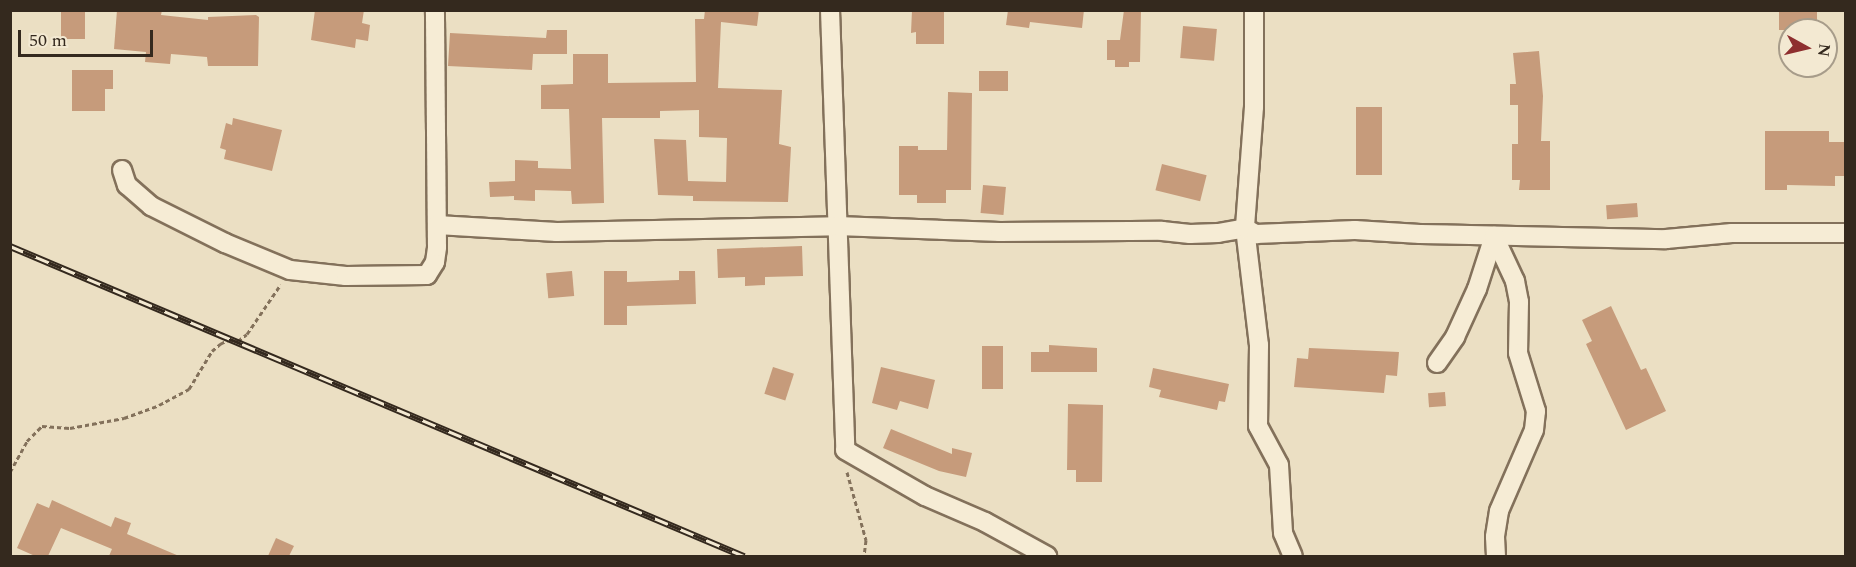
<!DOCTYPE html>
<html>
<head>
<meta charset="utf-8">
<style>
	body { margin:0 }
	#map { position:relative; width:1856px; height:567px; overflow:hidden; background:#ebdfc3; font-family:Spectral,serif }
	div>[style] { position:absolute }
	.building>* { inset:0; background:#c69b7b; transform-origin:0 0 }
	.path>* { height:3px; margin-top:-1.5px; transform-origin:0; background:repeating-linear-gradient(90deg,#83715b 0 4.5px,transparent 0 7.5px) }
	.roads { filter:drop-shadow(2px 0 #83715b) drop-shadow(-2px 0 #83715b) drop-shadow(0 2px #83715b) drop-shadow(0 -2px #83715b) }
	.minor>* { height:18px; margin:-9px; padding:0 9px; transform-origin:9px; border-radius:9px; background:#f6ecd5 }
	.rail>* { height:7px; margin-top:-3.5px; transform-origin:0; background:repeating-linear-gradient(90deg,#f3e9d2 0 14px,#34291e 0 28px); box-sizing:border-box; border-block:2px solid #34291e }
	span { translate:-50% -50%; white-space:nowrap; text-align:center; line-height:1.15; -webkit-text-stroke:4.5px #f3e9d2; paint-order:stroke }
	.frame { position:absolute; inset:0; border:12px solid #34291e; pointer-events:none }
	.north { position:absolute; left:1778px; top:18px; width:60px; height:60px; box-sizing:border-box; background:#f3e9d2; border:2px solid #a79c8a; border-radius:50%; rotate:98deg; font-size:16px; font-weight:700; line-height:24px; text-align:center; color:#34291e }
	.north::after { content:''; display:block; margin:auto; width:21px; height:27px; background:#8e2f2f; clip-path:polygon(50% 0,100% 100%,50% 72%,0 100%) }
	.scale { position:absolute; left:18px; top:30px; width:135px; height:27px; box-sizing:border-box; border:3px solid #34291e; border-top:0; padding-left:8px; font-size:18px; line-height:21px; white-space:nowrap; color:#34291e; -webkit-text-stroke:4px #f3e9d2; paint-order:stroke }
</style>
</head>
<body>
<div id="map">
	<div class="building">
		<div style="left:61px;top:10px;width:24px;height:29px"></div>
		<div style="clip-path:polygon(117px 10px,162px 10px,161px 15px,208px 20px,208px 17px,256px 15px,259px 17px,258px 66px,208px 66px,207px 57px,171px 54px,170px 64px,145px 62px,146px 52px,114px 49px)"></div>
		<div style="clip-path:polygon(315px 10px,364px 10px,362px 23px,370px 25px,368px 41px,356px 39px,355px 48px,311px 40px)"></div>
		<div style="clip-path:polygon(705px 10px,759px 10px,757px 26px,721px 22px,718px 88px,782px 90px,779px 144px,791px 147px,788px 202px,693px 201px,693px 196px,658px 195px,654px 139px,686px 140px,688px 181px,726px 182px,727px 138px,699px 137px,699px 110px,660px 111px,660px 118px,602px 118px,604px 203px,572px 204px,571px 191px,535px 190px,535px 201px,514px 200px,514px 196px,490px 197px,489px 182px,515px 181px,515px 160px,538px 161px,538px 168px,571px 169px,569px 109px,541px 109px,541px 85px,573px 84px,573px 54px,608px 54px,608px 83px,696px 82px,695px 19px,704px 19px)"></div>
		<div style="clip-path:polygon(912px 10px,944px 10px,944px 44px,916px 44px,916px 32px,911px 33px)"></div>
		<div style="clip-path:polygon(1008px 10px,1084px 10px,1082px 28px,1030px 22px,1029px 28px,1006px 25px)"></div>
		<div style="clip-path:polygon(1124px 10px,1141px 10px,1140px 62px,1129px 62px,1129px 67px,1115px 67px,1115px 60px,1107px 60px,1107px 40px,1120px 40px)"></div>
		<div style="left:1779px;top:10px;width:38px;height:20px"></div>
		<div style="left:1183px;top:26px;width:34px;height:32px;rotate:5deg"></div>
		<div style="clip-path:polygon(547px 30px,567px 30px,567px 54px,533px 54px,532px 70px,448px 66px,450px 33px,546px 38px)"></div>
		<div style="clip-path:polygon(1539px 51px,1543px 96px,1541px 141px,1550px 141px,1550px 190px,1519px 190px,1520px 180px,1512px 180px,1512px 144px,1518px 144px,1518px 105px,1510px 105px,1510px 84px,1516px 84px,1513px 53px)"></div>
		<div style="clip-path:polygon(72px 70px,113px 70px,113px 89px,105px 89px,105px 111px,72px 111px)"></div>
		<div style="left:979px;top:71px;width:29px;height:20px"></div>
		<div style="clip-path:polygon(948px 92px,972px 93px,971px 190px,946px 190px,946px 203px,917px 203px,917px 195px,899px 195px,899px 146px,918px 146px,918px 150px,947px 150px)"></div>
		<div style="left:1356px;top:107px;width:26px;height:68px"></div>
		<div style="clip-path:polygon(233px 118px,282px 130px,272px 171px,224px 159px,226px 150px,220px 148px,226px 123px,232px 125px)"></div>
		<div style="clip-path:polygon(1765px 131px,1829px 131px,1829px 142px,1845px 142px,1845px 176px,1835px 176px,1835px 186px,1787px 185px,1787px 190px,1765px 190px)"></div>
		<div style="left:1162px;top:164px;width:46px;height:27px;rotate:14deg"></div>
		<div style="left:983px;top:185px;width:23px;height:28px;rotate:5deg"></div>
		<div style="left:1637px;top:203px;width:14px;height:31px;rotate:86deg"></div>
		<div style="clip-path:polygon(802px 246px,803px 276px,765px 277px,765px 285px,745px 286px,745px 277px,718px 278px,717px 249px)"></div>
		<div style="left:572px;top:271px;width:25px;height:26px;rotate:85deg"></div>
		<div style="clip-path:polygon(604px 271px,627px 271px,627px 282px,679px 280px,679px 271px,695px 271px,696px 304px,627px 306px,627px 325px,604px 325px)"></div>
		<div style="clip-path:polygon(1611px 306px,1641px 370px,1646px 368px,1666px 411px,1626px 430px,1586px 344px,1592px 341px,1582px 320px)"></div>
		<div style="clip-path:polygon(1049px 345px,1097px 348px,1097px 372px,1031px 372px,1031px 352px,1049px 352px)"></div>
		<div style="left:982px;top:346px;width:21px;height:43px"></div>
		<div style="clip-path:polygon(1309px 348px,1399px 352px,1397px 376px,1386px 375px,1384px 393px,1294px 387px,1297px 358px,1308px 359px)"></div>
		<div style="left:773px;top:367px;width:22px;height:28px;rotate:18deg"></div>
		<div style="clip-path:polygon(881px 367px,935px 380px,928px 409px,900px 401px,897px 410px,872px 403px)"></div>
		<div style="clip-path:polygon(1153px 368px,1229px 384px,1225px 402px,1219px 401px,1217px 410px,1159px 397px,1161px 390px,1149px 387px)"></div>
		<div style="left:1445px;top:392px;width:14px;height:17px;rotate:86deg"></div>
		<div style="clip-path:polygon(1068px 404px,1103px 405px,1102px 482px,1076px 482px,1076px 470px,1067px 470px)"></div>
		<div style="clip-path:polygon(891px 429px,952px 454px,952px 448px,972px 453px,966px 477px,939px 471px,883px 448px)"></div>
		<div style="clip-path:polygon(52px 500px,111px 527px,115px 517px,131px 523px,127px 534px,179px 556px,109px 556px,112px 549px,61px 528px,48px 556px,35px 556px,17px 548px,37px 503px,49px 508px)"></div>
		<div style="clip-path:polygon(276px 538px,294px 546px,289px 556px,268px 556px)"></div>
	</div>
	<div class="path">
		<div style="left:10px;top:472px;width:35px;rotate:-61deg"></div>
		<div style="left:27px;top:441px;width:21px;rotate:-45deg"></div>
		<div style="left:42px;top:426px;width:28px;rotate:4deg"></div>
		<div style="left:70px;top:428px;width:55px;rotate:-10.5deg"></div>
		<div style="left:124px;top:418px;width:37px;rotate:-20deg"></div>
		<div style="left:159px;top:405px;width:34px;rotate:-28deg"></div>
		<div style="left:189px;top:389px;width:44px;rotate:-58.8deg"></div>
		<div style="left:212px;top:351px;width:11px;rotate:-41deg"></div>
		<div style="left:220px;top:344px;width:9px;rotate:-27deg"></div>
		<div style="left:228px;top:340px;width:10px;rotate:6deg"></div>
		<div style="left:238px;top:341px;width:11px;rotate:-38deg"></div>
		<div style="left:247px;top:334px;width:60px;rotate:-55.8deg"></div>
		<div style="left:847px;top:472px;width:71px;rotate:74.4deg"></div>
		<div style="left:866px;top:540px;width:16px;rotate:97deg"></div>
	</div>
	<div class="roads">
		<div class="minor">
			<div style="left:830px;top:10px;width:440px;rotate:88deg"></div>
			<div style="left:845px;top:450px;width:92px;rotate:29.9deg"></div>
			<div style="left:925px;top:496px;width:65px;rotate:23.4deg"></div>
			<div style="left:985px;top:522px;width:71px;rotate:28.7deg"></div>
			<div style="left:1254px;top:10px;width:97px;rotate:90deg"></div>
			<div style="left:1254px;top:107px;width:121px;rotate:94.3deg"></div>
			<div style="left:1245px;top:228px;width:118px;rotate:83.2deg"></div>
			<div style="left:1259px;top:345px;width:81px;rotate:90.7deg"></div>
			<div style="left:1258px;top:426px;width:44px;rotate:61.7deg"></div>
			<div style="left:1279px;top:465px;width:68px;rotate:86.6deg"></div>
			<div style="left:1283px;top:533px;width:25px;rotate:67deg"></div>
			<div style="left:122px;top:170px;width:16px;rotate:72deg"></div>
			<div style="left:127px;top:185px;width:32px;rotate:41deg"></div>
			<div style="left:151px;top:206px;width:83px;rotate:26.6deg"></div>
			<div style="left:225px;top:243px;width:70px;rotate:22.6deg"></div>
			<div style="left:290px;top:270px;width:56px;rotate:6.1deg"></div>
			<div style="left:346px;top:276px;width:81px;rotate:-0.7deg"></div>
			<div style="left:427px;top:275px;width:15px;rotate:-58deg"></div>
			<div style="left:435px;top:262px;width:15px;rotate:-82deg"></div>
			<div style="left:437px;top:247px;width:237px;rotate:-90.5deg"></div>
			<div style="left:437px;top:225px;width:120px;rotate:3.3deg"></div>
			<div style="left:557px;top:232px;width:280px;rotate:-1.2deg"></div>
			<div style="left:837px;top:226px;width:163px;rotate:2.1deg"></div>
			<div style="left:1000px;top:232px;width:162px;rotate:-0.4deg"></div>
			<div style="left:1162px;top:231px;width:28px;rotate:6deg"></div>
			<div style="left:1190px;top:234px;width:28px;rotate:-2deg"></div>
			<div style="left:1218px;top:233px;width:27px;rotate:-10deg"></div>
			<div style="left:1245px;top:228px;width:13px;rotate:29deg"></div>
			<div style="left:1256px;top:234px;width:99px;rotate:-2.3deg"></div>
			<div style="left:1355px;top:230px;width:65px;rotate:3.5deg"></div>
			<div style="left:1420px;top:234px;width:246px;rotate:1.2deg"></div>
			<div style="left:1666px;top:239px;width:66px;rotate:-5.2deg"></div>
			<div style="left:1732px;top:233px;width:114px"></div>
			<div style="left:1437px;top:363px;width:32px;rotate:-55deg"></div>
			<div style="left:1455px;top:337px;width:53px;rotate:-65.4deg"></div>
			<div style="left:1477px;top:289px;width:56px;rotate:-72.2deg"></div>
			<div style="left:1494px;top:236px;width:50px;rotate:65deg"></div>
			<div style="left:1515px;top:281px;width:21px;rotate:79deg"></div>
			<div style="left:1519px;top:302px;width:51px;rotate:91.1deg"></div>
			<div style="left:1518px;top:353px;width:61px;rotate:72.8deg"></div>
			<div style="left:1536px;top:411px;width:19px;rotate:96deg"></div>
			<div style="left:1534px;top:430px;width:88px;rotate:113.4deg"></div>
			<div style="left:1499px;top:511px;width:26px;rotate:99deg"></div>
			<div style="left:1495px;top:537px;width:19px;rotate:87deg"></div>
		</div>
	</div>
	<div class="rail">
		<div style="left:10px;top:246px;width:797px;rotate:22.9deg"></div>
	</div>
	<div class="frame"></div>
	<div class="north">N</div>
	<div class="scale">50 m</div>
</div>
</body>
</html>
